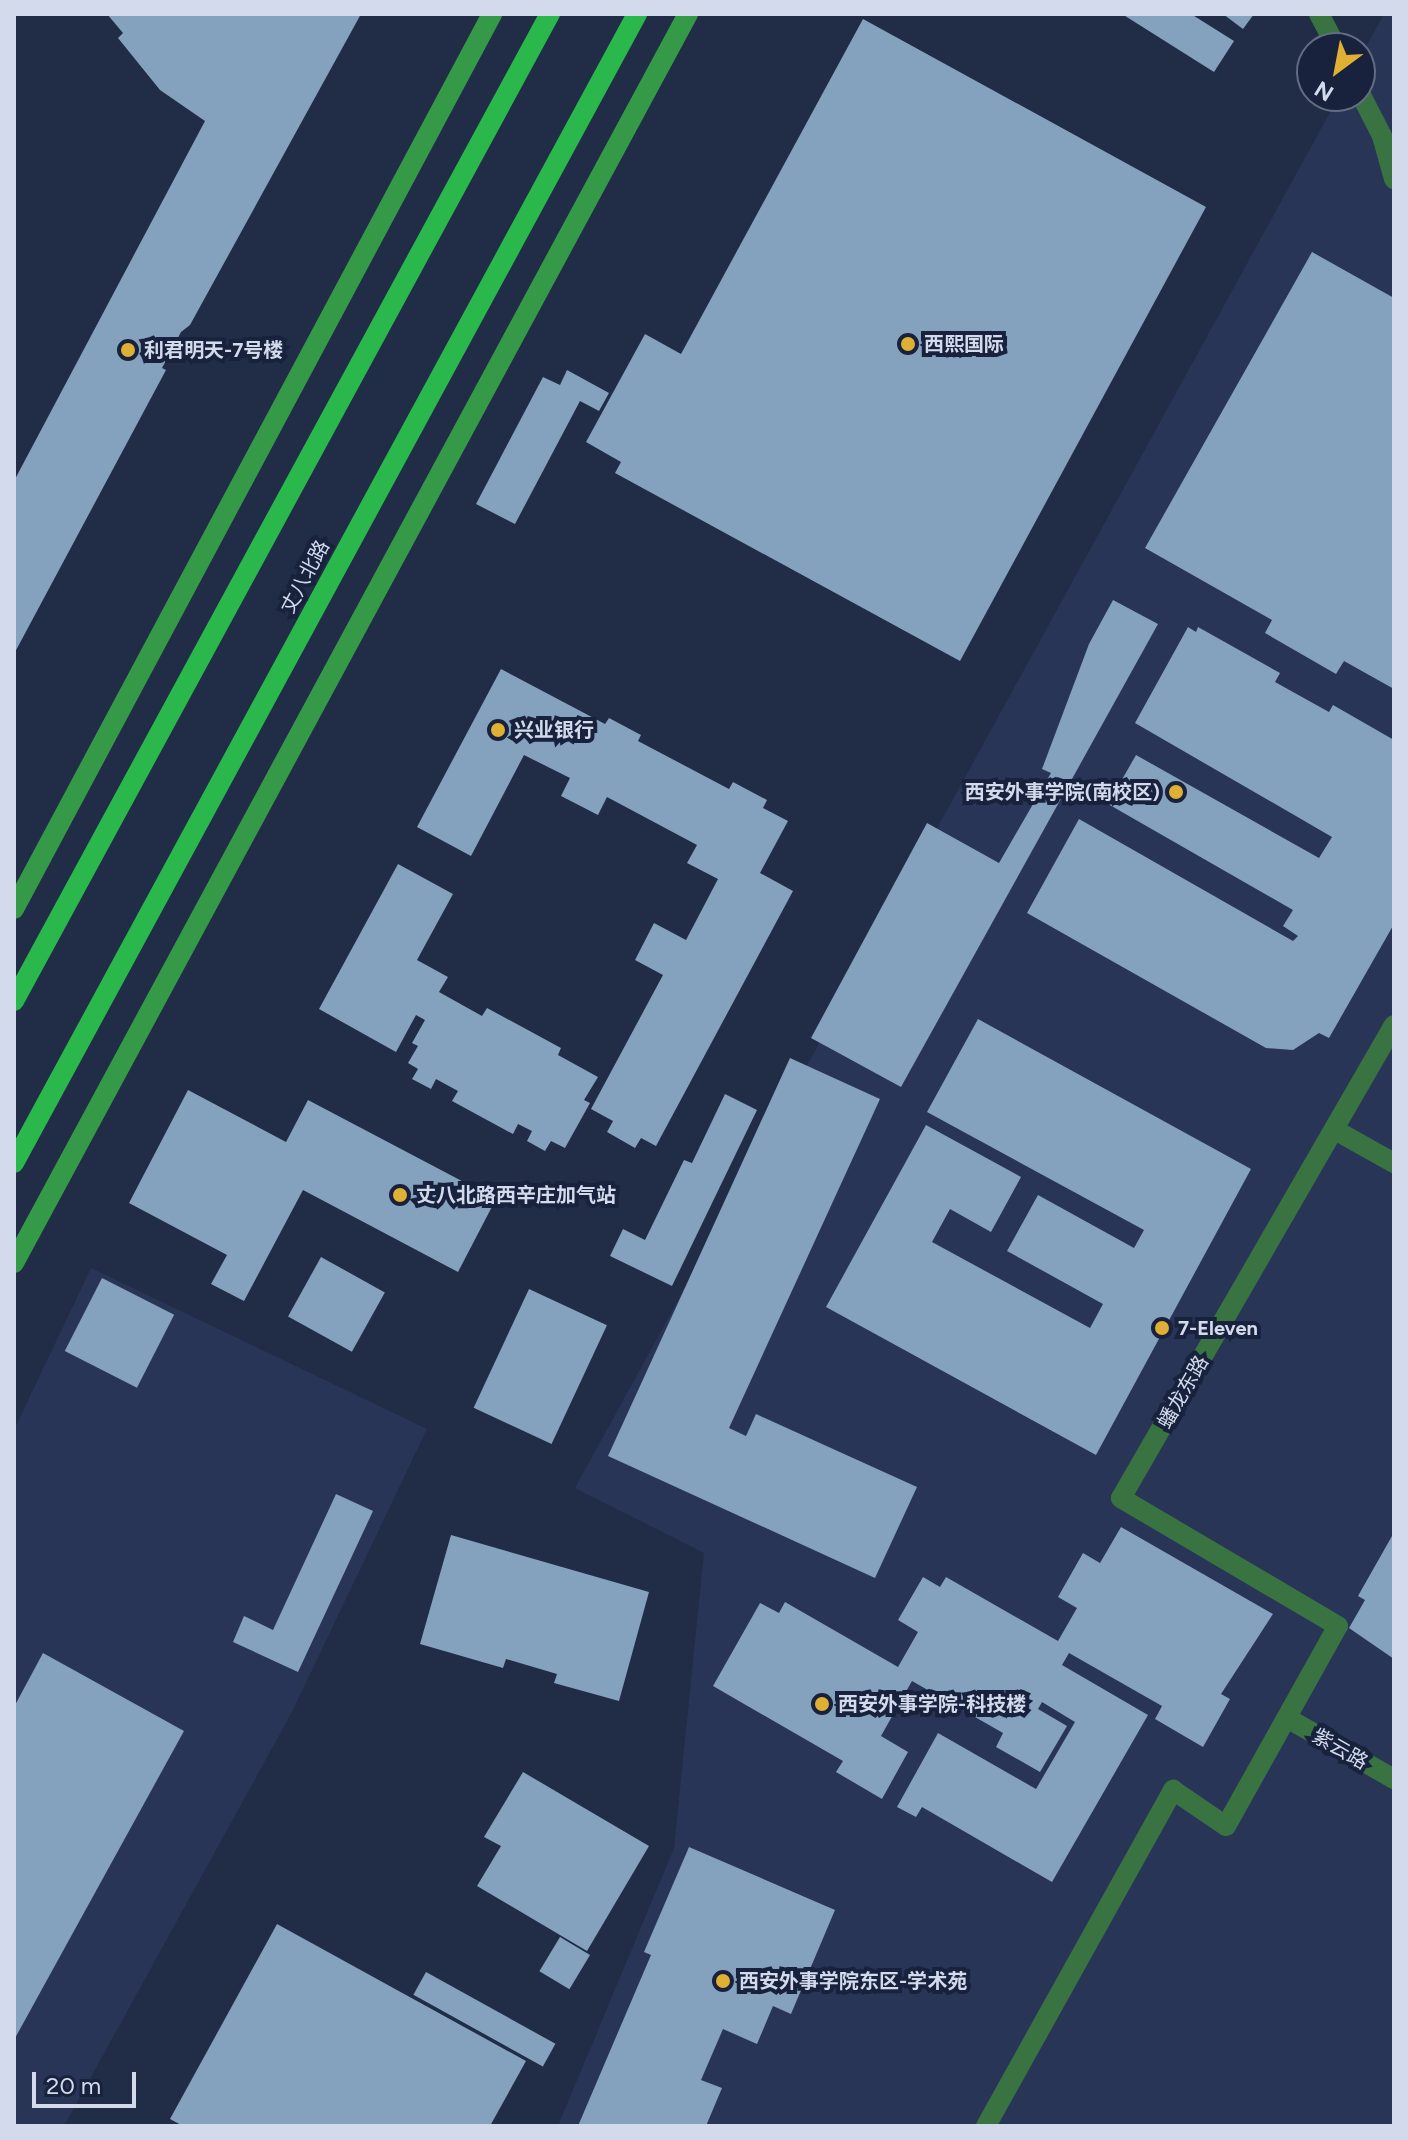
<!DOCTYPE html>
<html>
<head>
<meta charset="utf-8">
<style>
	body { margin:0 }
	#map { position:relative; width:1408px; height:2140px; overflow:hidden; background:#212c47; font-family:Figtree,"Noto Sans SC",sans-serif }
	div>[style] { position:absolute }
	.built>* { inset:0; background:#283557 }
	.building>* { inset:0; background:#84a1bd; transform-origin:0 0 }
	.minor>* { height:20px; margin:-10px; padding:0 10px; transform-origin:10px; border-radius:10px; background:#397341 }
	.secondary>* { height:20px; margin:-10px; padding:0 10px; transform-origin:10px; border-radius:10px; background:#359a48 }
	.primary>* { height:20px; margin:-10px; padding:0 10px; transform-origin:10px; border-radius:10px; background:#2ab84d }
	.dots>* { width:22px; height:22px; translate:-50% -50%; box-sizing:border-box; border:4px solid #18223d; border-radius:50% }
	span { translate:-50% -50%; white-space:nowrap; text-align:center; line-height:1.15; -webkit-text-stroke:8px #18223d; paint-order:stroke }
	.poi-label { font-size:20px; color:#d2daec; font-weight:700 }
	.left { translate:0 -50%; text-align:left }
	.right { translate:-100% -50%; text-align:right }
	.street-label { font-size:20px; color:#d2daec }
	.frame { position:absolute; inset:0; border:16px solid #d2daec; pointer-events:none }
	.north { position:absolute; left:1296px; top:32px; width:80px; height:80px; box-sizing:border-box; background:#18223d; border:2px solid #626c83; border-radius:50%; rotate:212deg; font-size:22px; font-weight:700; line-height:32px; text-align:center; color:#d2daec }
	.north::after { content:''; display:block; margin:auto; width:28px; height:36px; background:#dfb034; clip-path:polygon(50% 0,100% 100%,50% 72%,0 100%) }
	.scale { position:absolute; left:32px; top:2072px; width:104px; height:36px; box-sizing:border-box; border:4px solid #d2daec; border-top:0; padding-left:10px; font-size:24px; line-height:28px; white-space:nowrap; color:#d2daec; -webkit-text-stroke:6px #18223d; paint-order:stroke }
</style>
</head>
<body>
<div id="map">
	<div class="built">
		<div style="clip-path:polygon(1384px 14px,1394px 14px,1394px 2126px,558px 2126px,674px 1848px,704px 1553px,575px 1488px,1339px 96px,1360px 96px,1360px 58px)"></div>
		<div style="clip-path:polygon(91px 1268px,427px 1429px,292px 1712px,64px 2126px,14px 2126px,14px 1430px)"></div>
	</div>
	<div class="building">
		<div style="clip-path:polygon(107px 14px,361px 14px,190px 325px,181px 332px,162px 368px,166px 370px,14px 654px,14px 481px,205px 121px,160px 90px,118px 38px,123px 33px)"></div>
		<div style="clip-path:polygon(1122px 14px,1191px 14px,1234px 41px,1214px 72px)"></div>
		<div style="clip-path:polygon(1223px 14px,1254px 14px,1243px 29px)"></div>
		<div style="clip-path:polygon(863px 19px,1206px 207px,960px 661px,615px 473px,621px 462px,586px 442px,645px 334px,681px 354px)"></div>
		<div style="clip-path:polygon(1312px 252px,1394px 298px,1394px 689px,1344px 661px,1336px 674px,1265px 633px,1272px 620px,1145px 548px)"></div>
		<div style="clip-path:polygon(567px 370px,609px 393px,599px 411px,580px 401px,515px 524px,476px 504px,543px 377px,560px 385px)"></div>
		<div style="clip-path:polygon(1113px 600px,1158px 624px,901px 1087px,811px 1038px,927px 823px,999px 863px,1051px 773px,1042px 769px,1089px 644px)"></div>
		<div style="clip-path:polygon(1188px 627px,1196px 632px,1198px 627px,1280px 673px,1275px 682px,1329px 712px,1333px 705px,1394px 740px,1394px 924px,1329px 1038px,1319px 1033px,1293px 1050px,1266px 1048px,1027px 913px,1079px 819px,1293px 941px,1298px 936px,1283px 926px,1293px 910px,1108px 804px,1136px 755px,1319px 858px,1332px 837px,1135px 723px)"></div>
		<div style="clip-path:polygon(501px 669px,605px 724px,609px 718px,641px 735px,638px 741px,729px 789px,733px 782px,767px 800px,763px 808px,788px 821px,760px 873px,793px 891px,656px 1146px,641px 1138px,635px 1148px,607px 1132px,613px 1121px,591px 1109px,663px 975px,635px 960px,654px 923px,686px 940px,718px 879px,687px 863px,697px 845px,607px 797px,598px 815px,561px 796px,570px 778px,524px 755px,471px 856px,417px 827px)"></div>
		<div style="clip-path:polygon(398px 864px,453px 894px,417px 960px,448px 977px,439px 992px,482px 1016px,487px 1008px,561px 1048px,558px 1055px,598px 1077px,584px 1100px,590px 1103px,565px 1148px,551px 1141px,545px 1151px,527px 1141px,532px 1131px,518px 1124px,513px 1134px,452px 1101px,458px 1091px,436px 1079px,431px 1089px,412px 1079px,418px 1069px,408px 1063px,418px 1046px,412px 1043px,425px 1020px,416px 1015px,396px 1052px,319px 1009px)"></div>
		<div style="clip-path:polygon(978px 1019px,1251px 1169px,1096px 1455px,826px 1307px,926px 1125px,1021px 1177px,991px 1232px,950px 1209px,932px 1242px,1090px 1328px,1103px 1304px,1007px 1251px,1038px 1195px,1134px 1248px,1144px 1230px,927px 1112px)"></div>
		<div style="clip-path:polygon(790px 1058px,880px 1099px,729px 1428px,746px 1436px,756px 1414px,917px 1487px,875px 1578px,608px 1456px)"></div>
		<div style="clip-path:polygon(188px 1090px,286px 1142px,308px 1100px,496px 1199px,458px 1272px,303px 1190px,244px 1301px,211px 1284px,227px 1255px,129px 1203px)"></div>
		<div style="clip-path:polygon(725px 1094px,757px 1110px,672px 1286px,610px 1256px,623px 1229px,645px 1240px,684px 1160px,692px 1163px)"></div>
		<div style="left:321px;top:1257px;width:73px;height:68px;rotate:29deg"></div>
		<div style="left:102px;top:1278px;width:81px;height:82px;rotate:27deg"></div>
		<div style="left:529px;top:1289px;width:86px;height:131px;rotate:25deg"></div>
		<div style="clip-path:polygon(336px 1494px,373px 1511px,298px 1672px,233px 1642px,244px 1616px,273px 1630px)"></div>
		<div style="clip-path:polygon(1121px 1527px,1273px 1614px,1221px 1694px,1230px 1699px,1203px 1747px,1155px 1719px,1162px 1706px,1069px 1653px,1062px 1665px,1148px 1715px,1052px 1882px,922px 1807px,916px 1817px,897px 1807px,938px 1733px,1036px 1789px,1075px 1722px,1042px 1702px,1038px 1709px,1067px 1726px,1040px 1772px,996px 1747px,1003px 1733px,912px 1681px,881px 1736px,908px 1752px,882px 1799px,836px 1772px,843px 1761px,713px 1686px,760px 1603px,779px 1613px,785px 1602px,898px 1667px,918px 1632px,898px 1620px,923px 1577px,940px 1587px,946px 1577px,1058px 1641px,1077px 1608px,1058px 1597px,1083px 1553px,1100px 1563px)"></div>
		<div style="clip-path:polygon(451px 1535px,649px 1592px,619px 1701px,554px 1683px,557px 1674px,506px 1659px,503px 1668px,420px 1644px)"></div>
		<div style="clip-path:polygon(1392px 1536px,1394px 1537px,1394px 1659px,1349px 1628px,1365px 1600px,1358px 1596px)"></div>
		<div style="clip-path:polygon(43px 1653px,184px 1731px,14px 2040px,14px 1707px)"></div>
		<div style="clip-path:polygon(523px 1772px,649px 1846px,587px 1951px,477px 1886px,501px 1846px,484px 1837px)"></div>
		<div style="clip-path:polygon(689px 1847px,835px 1910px,791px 2014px,773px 2006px,757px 2044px,723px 2029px,701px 2080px,722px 2088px,706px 2126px,578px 2126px,651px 1955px,644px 1952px)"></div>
		<div style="clip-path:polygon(277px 1924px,526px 2061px,490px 2126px,183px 2126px,170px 2119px)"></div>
		<div style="left:560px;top:1937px;width:35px;height:40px;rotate:31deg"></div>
		<div style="left:426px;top:1972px;width:148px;height:26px;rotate:29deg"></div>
	</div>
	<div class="minor">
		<div style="left:1319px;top:14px;width:38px;rotate:62deg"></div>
		<div style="left:1360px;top:93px;width:48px;rotate:62.9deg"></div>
		<div style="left:1382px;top:136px;width:45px;rotate:74.4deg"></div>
		<div style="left:1335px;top:1130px;width:68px;rotate:29.2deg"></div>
		<div style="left:1287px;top:1718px;width:123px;rotate:29.7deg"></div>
		<div style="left:986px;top:2126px;width:385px;rotate:-60.9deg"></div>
		<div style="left:1173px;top:1790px;width:64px;rotate:34.2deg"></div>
		<div style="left:1226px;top:1826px;width:229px;rotate:-60.8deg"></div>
		<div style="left:1338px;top:1626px;width:252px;rotate:-149.5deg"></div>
		<div style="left:1121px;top:1498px;width:546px;rotate:-60.01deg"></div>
	</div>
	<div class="secondary">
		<div style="left:14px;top:909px;width:1015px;rotate:-61.89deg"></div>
		<div style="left:14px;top:1263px;width:1419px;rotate:-61.65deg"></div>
	</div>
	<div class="primary">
		<div style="left:14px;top:1001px;width:1123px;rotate:-61.5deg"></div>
		<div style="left:14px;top:1163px;width:1307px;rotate:-61.53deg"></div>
	</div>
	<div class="dots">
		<div style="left:908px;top:344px;background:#dfb034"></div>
		<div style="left:128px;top:350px;background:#dfb034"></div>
		<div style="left:498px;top:730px;background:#dfb034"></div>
		<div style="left:1176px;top:792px;background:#dfb034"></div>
		<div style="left:400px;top:1195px;background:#dfb034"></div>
		<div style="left:1162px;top:1328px;background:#dfb034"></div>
		<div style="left:822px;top:1704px;background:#dfb034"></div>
		<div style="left:723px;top:1981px;background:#dfb034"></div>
	</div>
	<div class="poi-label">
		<span class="left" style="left:924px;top:344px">西熙国际</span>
		<span class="left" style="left:144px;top:350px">利君明天-7号楼</span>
		<span class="left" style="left:514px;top:730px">兴业银行</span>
		<span class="right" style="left:1160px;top:792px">西安外事学院(南校区)</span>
		<span class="left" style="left:416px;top:1195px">丈八北路西辛庄加气站</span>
		<span class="left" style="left:1178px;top:1328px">7-Eleven</span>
		<span class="left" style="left:838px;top:1704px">西安外事学院-科技楼</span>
		<span class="left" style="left:739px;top:1981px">西安外事学院东区-学术苑</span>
	</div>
	<div class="street-label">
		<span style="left:305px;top:577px;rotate:-62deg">丈八北路</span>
		<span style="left:1183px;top:1392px;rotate:-60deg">蟠龙东路</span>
		<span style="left:1340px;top:1749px;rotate:30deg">紫云路</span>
	</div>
	<div class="frame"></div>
	<div class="north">N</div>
	<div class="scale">20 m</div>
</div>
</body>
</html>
